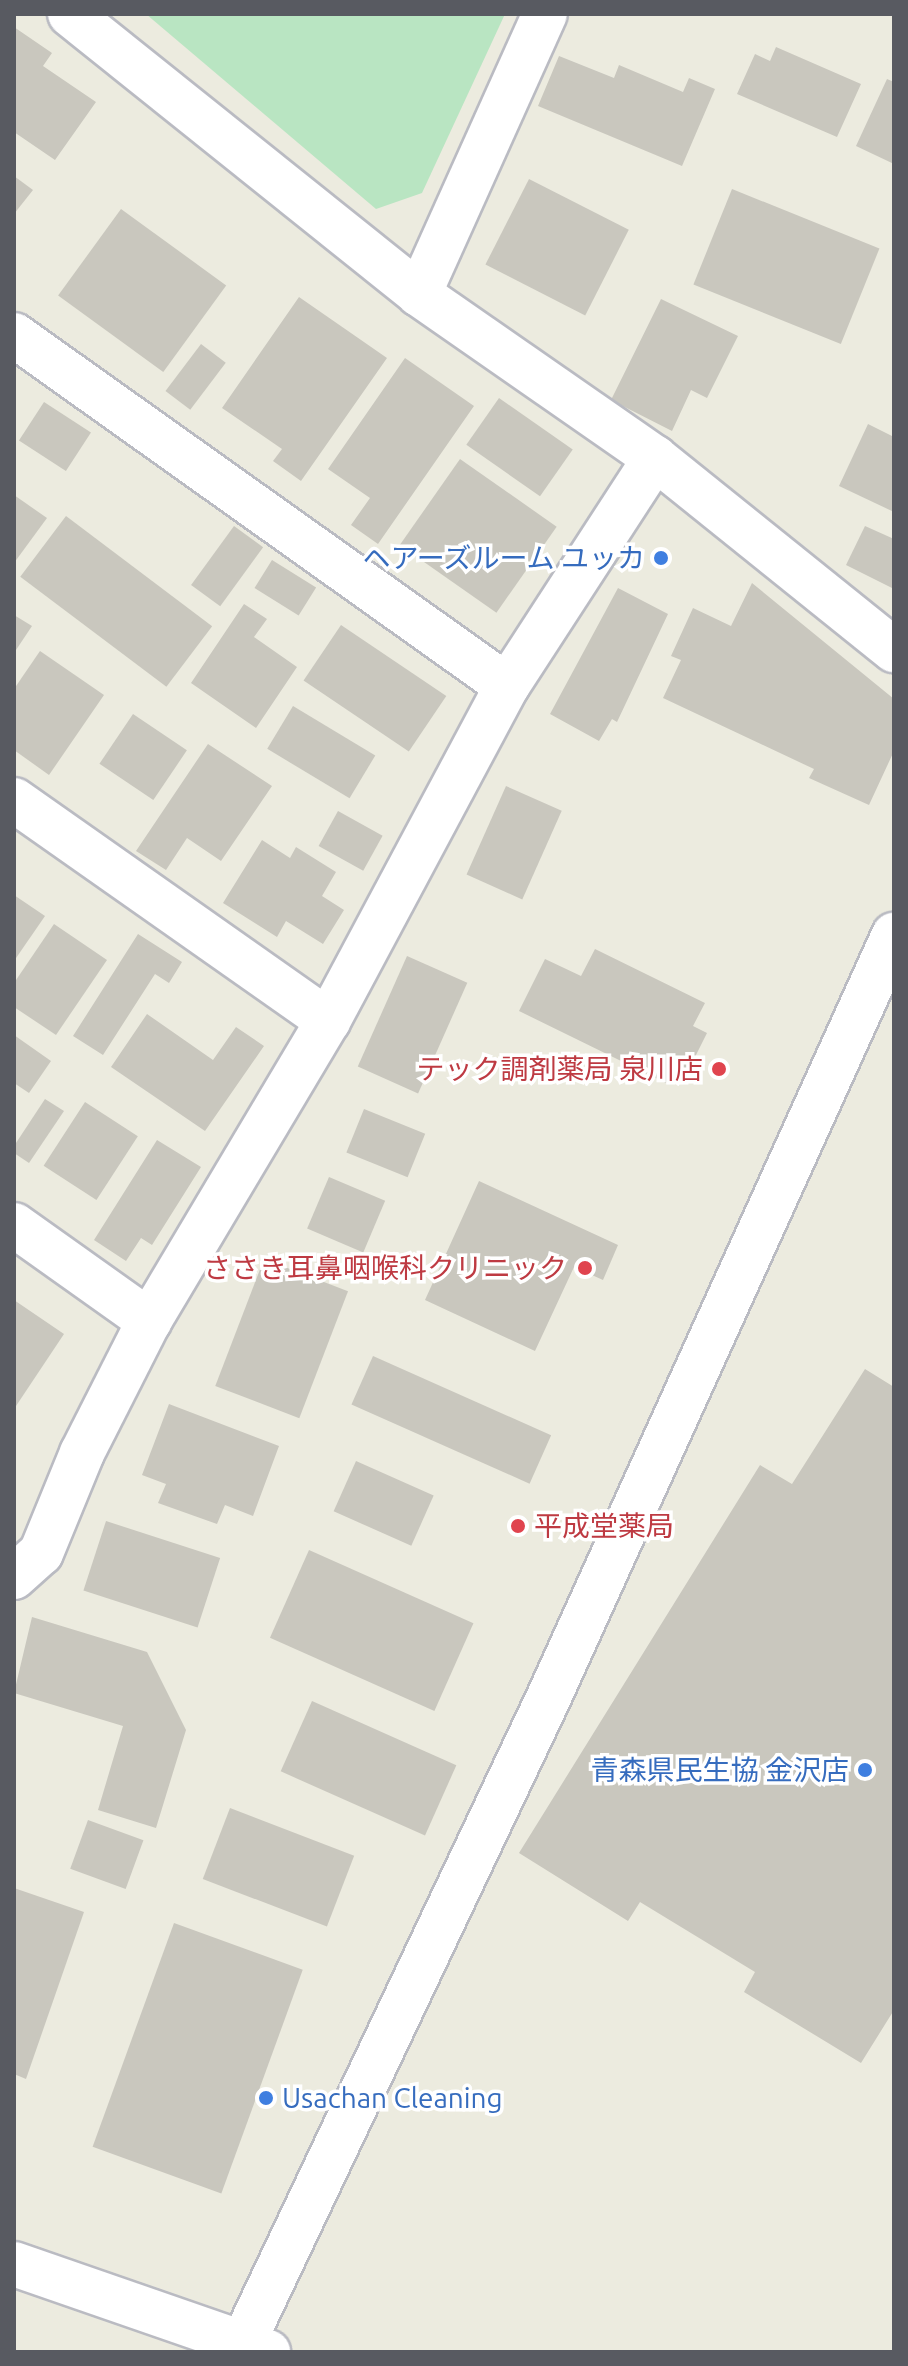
<!DOCTYPE html>
<html>
<head>
<meta charset="utf-8">
<style>
	body { margin:0 }
	#map { position:relative; width:908px; height:2366px; overflow:hidden; background:#ecebdf; font-family:Ubuntu,"Noto Sans JP",sans-serif }
	div>[style] { position:absolute }
	.green>* { inset:0; background:#b9e5c2 }
	.building>* { inset:0; background:#c9c7be; transform-origin:0 0 }
	.roads { filter:drop-shadow(2px 0 #babbc2) drop-shadow(-2px 0 #babbc2) drop-shadow(0 2px #babbc2) drop-shadow(0 -2px #babbc2) }
	.minor>* { height:44px; margin:-22px; padding:0 22px; transform-origin:22px; border-radius:22px; background:#fff }
	.tertiary>* { height:44px; margin:-22px; padding:0 22px; transform-origin:22px; border-radius:22px; background:#fff }
	.dots>* { width:22px; height:22px; translate:-50% -50%; box-sizing:border-box; border:4px solid #fff; border-radius:50% }
	span { translate:-50% -50%; white-space:nowrap; text-align:center; line-height:1.15; -webkit-text-stroke:7px #fff; paint-order:stroke }
	.shop-label { font-size:28px; color:#366cbe }
	.right { translate:-100% -50%; text-align:right }
	.left { translate:0 -50%; text-align:left }
	.health-label { font-size:28px; color:#be3a42 }
	.frame { position:absolute; inset:0; border:16px solid #585a61; pointer-events:none }
</style>
</head>
<body>
<div id="map">
	<div class="green">
		<div style="clip-path:polygon(146px 14px,505px 14px,422px 193px,376px 209px)"></div>
	</div>
	<div class="building">
		<div style="clip-path:polygon(14px 27px,52px 53px,43px 66px,96px 102px,55px 160px,14px 132px)"></div>
		<div style="clip-path:polygon(776px 47px,861px 84px,837px 137px,737px 94px,755px 54px,770px 61px)"></div>
		<div style="clip-path:polygon(559px 56px,614px 78px,619px 65px,683px 92px,689px 78px,715px 89px,682px 166px,538px 106px)"></div>
		<div style="clip-path:polygon(887px 79px,894px 82px,894px 164px,856px 146px)"></div>
		<div style="clip-path:polygon(14px 176px,33px 190px,14px 214px)"></div>
		<div style="left:529px;top:179px;width:112px;height:96px;rotate:27deg"></div>
		<div style="left:732px;top:189px;width:159px;height:103px;rotate:22deg"></div>
		<div style="left:121px;top:209px;width:130px;height:107px;rotate:36deg"></div>
		<div style="clip-path:polygon(299px 297px,387px 358px,301px 481px,273px 461px,282px 449px,222px 408px)"></div>
		<div style="clip-path:polygon(661px 299px,738px 336px,707px 398px,691px 390px,672px 431px,611px 400px)"></div>
		<div style="left:201px;top:344px;width:31px;height:59px;rotate:37deg"></div>
		<div style="clip-path:polygon(405px 358px,474px 406px,378px 544px,351px 525px,370px 498px,328px 469px)"></div>
		<div style="left:499px;top:398px;width:90px;height:57px;rotate:35deg"></div>
		<div style="left:44px;top:402px;width:56px;height:46px;rotate:33deg"></div>
		<div style="clip-path:polygon(868px 424px,894px 437px,894px 512px,839px 486px)"></div>
		<div style="left:460px;top:459px;width:118px;height:105px;rotate:35deg"></div>
		<div style="clip-path:polygon(14px 495px,47px 518px,14px 563px)"></div>
		<div style="left:66px;top:516px;width:183px;height:76px;rotate:37deg"></div>
		<div style="left:234px;top:526px;width:36px;height:73px;rotate:36deg"></div>
		<div style="clip-path:polygon(865px 526px,894px 539px,892px 588px,846px 565px)"></div>
		<div style="left:272px;top:560px;width:52px;height:33px;rotate:32deg"></div>
		<div style="clip-path:polygon(752px 583px,894px 699px,894px 751px,869px 805px,809px 778px,814px 769px,663px 698px,681px 660px,671px 656px,693px 608px,731px 626px)"></div>
		<div style="clip-path:polygon(618px 588px,668px 614px,617px 722px,612px 719px,599px 741px,550px 714px)"></div>
		<div style="clip-path:polygon(244px 604px,267px 619px,254px 637px,297px 667px,256px 728px,191px 683px)"></div>
		<div style="clip-path:polygon(14px 615px,32px 626px,14px 653px)"></div>
		<div style="left:341px;top:625px;width:127px;height:67px;rotate:34deg"></div>
		<div style="clip-path:polygon(40px 651px,104px 695px,49px 775px,14px 750px,14px 689px)"></div>
		<div style="left:293px;top:706px;width:96px;height:50px;rotate:31deg"></div>
		<div style="left:133px;top:714px;width:65px;height:60px;rotate:34deg"></div>
		<div style="clip-path:polygon(208px 744px,272px 786px,221px 861px,187px 838px,166px 870px,136px 851px)"></div>
		<div style="left:506px;top:786px;width:61px;height:97px;rotate:24deg"></div>
		<div style="left:338px;top:811px;width:51px;height:40px;rotate:29deg"></div>
		<div style="clip-path:polygon(262px 840px,290px 858px,296px 847px,336px 872px,322px 896px,344px 910px,323px 944px,286px 921px,277px 937px,223px 903px)"></div>
		<div style="clip-path:polygon(14px 895px,45px 916px,14px 961px)"></div>
		<div style="clip-path:polygon(54px 924px,107px 960px,56px 1035px,14px 1007px,14px 983px)"></div>
		<div style="clip-path:polygon(138px 934px,182px 962px,169px 983px,155px 974px,103px 1055px,73px 1036px)"></div>
		<div style="clip-path:polygon(595px 949px,705px 1003px,693px 1026px,707px 1033px,688px 1071px,675px 1065px,666px 1083px,519px 1011px,545px 959px,581px 976px)"></div>
		<div style="left:407px;top:956px;width:66px;height:121px;rotate:24deg"></div>
		<div style="clip-path:polygon(147px 1014px,213px 1060px,236px 1027px,264px 1046px,205px 1131px,111px 1067px)"></div>
		<div style="clip-path:polygon(14px 1035px,51px 1061px,29px 1093px,14px 1083px)"></div>
		<div style="clip-path:polygon(45px 1099px,64px 1111px,29px 1163px,14px 1153px,14px 1146px)"></div>
		<div style="left:85px;top:1102px;width:63px;height:76px;rotate:33deg"></div>
		<div style="left:364px;top:1109px;width:66px;height:47px;rotate:22deg"></div>
		<div style="clip-path:polygon(157px 1140px,201px 1167px,152px 1245px,141px 1238px,126px 1261px,94px 1240px)"></div>
		<div style="left:329px;top:1177px;width:61px;height:56px;rotate:23deg"></div>
		<div style="clip-path:polygon(479px 1181px,618px 1245px,603px 1280px,574px 1267px,535px 1351px,425px 1300px)"></div>
		<div style="left:264px;top:1259px;width:90px;height:136px;rotate:21deg"></div>
		<div style="clip-path:polygon(14px 1300px,64px 1334px,14px 1409px)"></div>
		<div style="left:373px;top:1356px;width:195px;height:53px;rotate:24deg"></div>
		<div style="clip-path:polygon(865px 1369px,894px 1387px,894px 2010px,861px 2063px,744px 1992px,755px 1972px,640px 1902px,628px 1921px,519px 1853px,760px 1465px,792px 1484px)"></div>
		<div style="clip-path:polygon(169px 1404px,279px 1446px,253px 1516px,225px 1505px,217px 1524px,158px 1503px,166px 1484px,142px 1475px)"></div>
		<div style="left:356px;top:1461px;width:85px;height:55px;rotate:24deg"></div>
		<div style="left:106px;top:1521px;width:120px;height:73px;rotate:18deg"></div>
		<div style="left:309px;top:1550px;width:180px;height:96px;rotate:24deg"></div>
		<div style="clip-path:polygon(32px 1617px,147px 1652px,186px 1730px,156px 1828px,98px 1810px,123px 1726px,14px 1693px)"></div>
		<div style="left:312px;top:1701px;width:158px;height:77px;rotate:24deg"></div>
		<div style="left:230px;top:1808px;width:133px;height:76px;rotate:21deg"></div>
		<div style="left:88px;top:1820px;width:59px;height:52px;rotate:20deg"></div>
		<div style="clip-path:polygon(14px 1888px,84px 1912px,26px 2079px,14px 2074px)"></div>
		<div style="left:174px;top:1923px;width:137px;height:238px;rotate:20deg"></div>
	</div>
	<div class="roads">
		<div class="minor">
			<div style="left:70px;top:14px;width:447px;rotate:38.7deg"></div>
			<div style="left:419px;top:294px;width:287px;rotate:34.8deg"></div>
			<div style="left:655px;top:458px;width:307px;rotate:38.8deg"></div>
			<div style="left:419px;top:294px;width:307px;rotate:-65.8deg"></div>
			<div style="left:14px;top:335px;width:605px;rotate:35.45deg"></div>
			<div style="left:14px;top:800px;width:384px;rotate:35.1deg"></div>
			<div style="left:14px;top:1225px;width:166px;rotate:35.4deg"></div>
			<div style="left:14px;top:1577px;width:36px;rotate:-42deg"></div>
			<div style="left:41px;top:1553px;width:108px;rotate:-67.7deg"></div>
			<div style="left:82px;top:1453px;width:148px;rotate:-63.1deg"></div>
			<div style="left:149px;top:1321px;width:349px;rotate:-59.2deg"></div>
			<div style="left:328px;top:1021px;width:380px;rotate:-61.9deg"></div>
			<div style="left:507px;top:686px;width:272px;rotate:-57deg"></div>
		</div>
		<div class="tertiary">
			<div style="left:14px;top:2264px;width:269px;rotate:19.1deg"></div>
			<div style="left:243px;top:2343px;width:713px;rotate:-64.66deg"></div>
			<div style="left:548px;top:1699px;width:839px;rotate:-65.64deg"></div>
		</div>
	</div>
	<div class="dots">
		<div style="left:661px;top:558px;background:#3f7fe0"></div>
		<div style="left:719px;top:1069px;background:#e0444e"></div>
		<div style="left:585px;top:1268px;background:#e0444e"></div>
		<div style="left:518px;top:1526px;background:#e0444e"></div>
		<div style="left:865px;top:1770px;background:#3f7fe0"></div>
		<div style="left:266px;top:2098px;background:#3f7fe0"></div>
	</div>
	<div class="shop-label">
		<span class="right" style="left:645px;top:558px">ヘアーズルーム ユッカ</span>
		<span class="right" style="left:849px;top:1770px">青森県民生協 金沢店</span>
		<span class="left" style="left:282px;top:2098px">Usachan Cleaning</span>
	</div>
	<div class="health-label">
		<span class="right" style="left:703px;top:1069px">テック調剤薬局 泉川店</span>
		<span class="right" style="left:567px;top:1268px">ささき耳鼻咽喉科クリニック</span>
		<span class="left" style="left:534px;top:1526px">平成堂薬局</span>
	</div>
	<div class="frame"></div>
</div>
</body>
</html>
